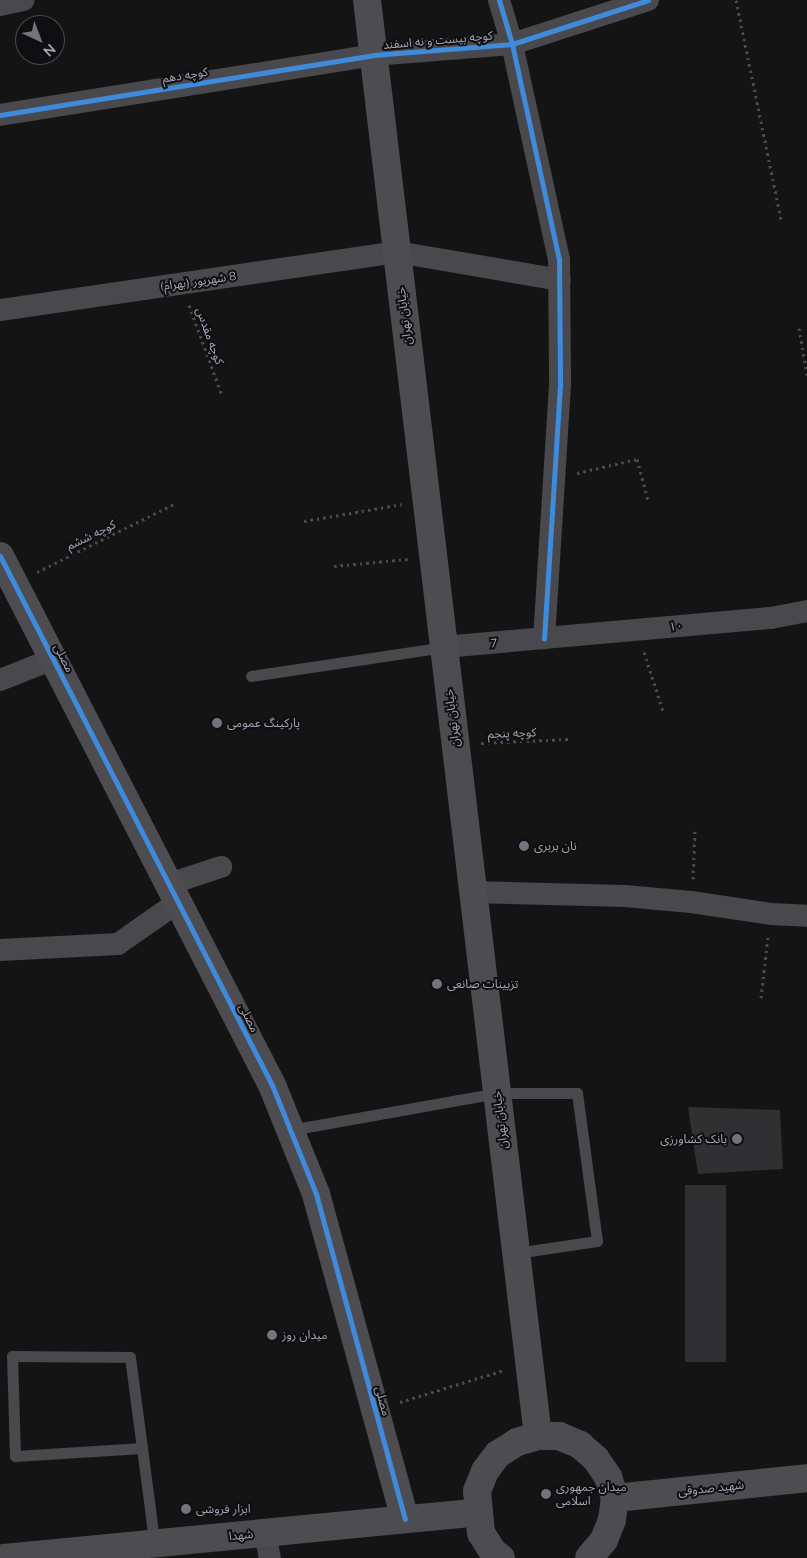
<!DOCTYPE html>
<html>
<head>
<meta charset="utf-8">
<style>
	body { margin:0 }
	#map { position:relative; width:807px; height:1558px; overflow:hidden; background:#141414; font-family:Mulish,"Noto Sans Arabic",sans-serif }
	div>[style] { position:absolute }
	.building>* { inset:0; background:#303032; transform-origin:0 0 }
	.path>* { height:3px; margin-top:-1.5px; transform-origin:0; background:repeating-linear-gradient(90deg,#4a4a4f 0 2.5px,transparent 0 6.5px) }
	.lane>* { height:11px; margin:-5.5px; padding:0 5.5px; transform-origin:5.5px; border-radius:5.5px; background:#48484d }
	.street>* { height:22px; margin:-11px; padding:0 11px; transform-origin:11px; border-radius:11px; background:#48484d }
	.secondary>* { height:28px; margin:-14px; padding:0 14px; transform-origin:14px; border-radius:14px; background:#4c4c51 }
	.cycleway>* { height:5px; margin:-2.5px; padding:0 2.5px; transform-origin:2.5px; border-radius:2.5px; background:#408adc }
	.dots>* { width:14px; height:14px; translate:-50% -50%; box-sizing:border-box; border:2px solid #0f0e10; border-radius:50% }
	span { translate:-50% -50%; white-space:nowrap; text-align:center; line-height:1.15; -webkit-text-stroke:4px #0f0e10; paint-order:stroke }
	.street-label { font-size:12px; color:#a5a6b5 }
	.poi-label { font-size:12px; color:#a5a6b5 }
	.left { translate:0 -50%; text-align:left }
	.right { translate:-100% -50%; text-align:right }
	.north { position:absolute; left:15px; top:15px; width:50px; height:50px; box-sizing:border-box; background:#0f0e10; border:1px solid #4b4b52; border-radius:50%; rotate:137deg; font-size:14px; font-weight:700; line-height:20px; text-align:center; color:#a5a6b5 }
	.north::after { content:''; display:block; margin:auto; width:18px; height:22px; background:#72737d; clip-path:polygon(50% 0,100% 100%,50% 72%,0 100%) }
</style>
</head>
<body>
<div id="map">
	<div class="building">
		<div style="clip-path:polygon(688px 1107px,780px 1110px,783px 1169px,698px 1174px)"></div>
		<div style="left:685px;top:1185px;width:41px;height:177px"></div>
	</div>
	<div class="path">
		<div style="left:736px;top:0;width:225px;rotate:78.4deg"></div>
		<div style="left:189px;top:305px;width:96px;rotate:69.9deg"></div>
		<div style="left:799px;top:328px;width:48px;rotate:80.3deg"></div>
		<div style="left:577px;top:473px;width:62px;rotate:-13.1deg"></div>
		<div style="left:637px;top:459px;width:42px;rotate:75deg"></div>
		<div style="left:304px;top:521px;width:99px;rotate:-9.8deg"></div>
		<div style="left:334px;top:566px;width:74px;rotate:-5.4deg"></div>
		<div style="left:37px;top:572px;width:155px;rotate:-26.4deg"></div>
		<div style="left:644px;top:652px;width:62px;rotate:72.1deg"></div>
		<div style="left:481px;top:743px;width:88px;rotate:-2.6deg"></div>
		<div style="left:693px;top:879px;width:50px;rotate:-87.7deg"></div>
		<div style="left:761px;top:998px;width:61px;rotate:-83.5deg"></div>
		<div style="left:400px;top:1402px;width:109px;rotate:-17.1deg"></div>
	</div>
	<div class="lane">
		<div style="left:251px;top:676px;width:195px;rotate:-8.5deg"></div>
		<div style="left:290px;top:1130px;width:210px;rotate:-10.1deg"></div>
		<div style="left:497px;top:1093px;width:80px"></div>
		<div style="left:577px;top:1093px;width:149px;rotate:82.3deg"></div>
		<div style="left:597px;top:1241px;width:82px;rotate:171.6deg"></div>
		<div style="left:142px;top:1448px;width:127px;rotate:176.4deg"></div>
		<div style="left:15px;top:1456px;width:100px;rotate:-91.7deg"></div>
		<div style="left:12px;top:1356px;width:118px;rotate:0.5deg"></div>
		<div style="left:130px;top:1357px;width:92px;rotate:82.5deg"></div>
		<div style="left:142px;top:1448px;width:62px;rotate:82.5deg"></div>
		<div style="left:150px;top:1509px;width:35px;rotate:83deg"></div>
	</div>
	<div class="street">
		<div style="left:499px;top:0;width:46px;rotate:73.5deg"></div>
		<div style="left:512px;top:44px;width:220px;rotate:77.7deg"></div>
		<div style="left:559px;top:259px;width:126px;rotate:89.5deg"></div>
		<div style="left:560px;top:385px;width:254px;rotate:93.6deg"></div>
		<div style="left:0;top:5px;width:24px;rotate:-12deg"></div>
		<div style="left:0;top:115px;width:378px;rotate:-9.1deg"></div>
		<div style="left:373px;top:55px;width:139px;rotate:-4.5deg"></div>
		<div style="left:512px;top:44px;width:143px;rotate:-17.9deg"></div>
		<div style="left:0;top:310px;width:401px;rotate:-8.3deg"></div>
		<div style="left:397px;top:252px;width:165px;rotate:9.7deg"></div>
		<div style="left:444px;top:647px;width:328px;rotate:-5.1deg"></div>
		<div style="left:771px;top:618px;width:37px;rotate:-11deg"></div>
		<div style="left:0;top:680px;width:57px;rotate:-21.6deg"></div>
		<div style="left:169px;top:884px;width:55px;rotate:-18.1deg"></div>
		<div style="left:473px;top:892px;width:152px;rotate:1.5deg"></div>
		<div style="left:625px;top:896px;width:66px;rotate:5.2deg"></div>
		<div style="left:691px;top:902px;width:81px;rotate:8.5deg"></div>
		<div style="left:771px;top:914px;width:36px;rotate:3deg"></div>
		<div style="left:0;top:950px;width:118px;rotate:-2.9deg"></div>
		<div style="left:118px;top:944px;width:73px;rotate:-35deg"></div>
		<div style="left:265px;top:1533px;width:25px;rotate:79deg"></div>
	</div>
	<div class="secondary">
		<div style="left:367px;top:0;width:1446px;rotate:83.21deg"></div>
		<div style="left:0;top:556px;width:595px;rotate:62.79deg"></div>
		<div style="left:272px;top:1085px;width:118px;rotate:68deg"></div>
		<div style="left:316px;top:1194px;width:337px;rotate:74.7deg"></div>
		<div style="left:615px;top:1498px;width:193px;rotate:-5.9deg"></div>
		<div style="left:4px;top:1558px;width:476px;rotate:-5.5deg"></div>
		<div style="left:501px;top:1558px;width:10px;rotate:-143deg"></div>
		<div style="left:493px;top:1552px;width:22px;rotate:-122deg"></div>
		<div style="left:481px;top:1533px;width:42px;rotate:-95.4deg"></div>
		<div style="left:477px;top:1491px;width:22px;rotate:-68deg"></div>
		<div style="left:485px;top:1471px;width:21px;rotate:-53deg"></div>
		<div style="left:498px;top:1454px;width:22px;rotate:-32deg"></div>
		<div style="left:517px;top:1442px;width:22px;rotate:-16deg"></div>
		<div style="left:538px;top:1436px;width:21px"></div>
		<div style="left:559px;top:1436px;width:23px;rotate:23deg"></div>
		<div style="left:580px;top:1445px;width:21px;rotate:41deg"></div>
		<div style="left:596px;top:1459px;width:22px;rotate:56deg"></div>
		<div style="left:608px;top:1477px;width:22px;rotate:72deg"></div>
		<div style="left:615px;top:1498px;width:22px;rotate:98deg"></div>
		<div style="left:612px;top:1520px;width:22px;rotate:112deg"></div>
		<div style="left:604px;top:1540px;width:23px;rotate:130deg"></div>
	</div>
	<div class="cycleway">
		<div style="left:499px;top:0;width:46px;rotate:73.5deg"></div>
		<div style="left:512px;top:44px;width:220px;rotate:77.7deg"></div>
		<div style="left:559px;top:259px;width:126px;rotate:89.5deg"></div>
		<div style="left:560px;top:385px;width:254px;rotate:93.6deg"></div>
		<div style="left:0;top:115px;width:378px;rotate:-9.1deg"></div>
		<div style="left:373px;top:55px;width:139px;rotate:-4.5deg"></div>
		<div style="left:512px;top:44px;width:143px;rotate:-17.9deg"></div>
		<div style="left:0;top:556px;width:595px;rotate:62.79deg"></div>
		<div style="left:272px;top:1085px;width:118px;rotate:68deg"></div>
		<div style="left:316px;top:1194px;width:337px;rotate:74.7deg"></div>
	</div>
	<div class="dots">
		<div style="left:217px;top:723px;background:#72737d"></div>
		<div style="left:524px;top:846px;background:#72737d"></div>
		<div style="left:437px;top:984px;background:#72737d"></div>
		<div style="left:737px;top:1139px;background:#72737d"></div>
		<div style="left:272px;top:1335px;background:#72737d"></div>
		<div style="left:546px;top:1494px;background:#72737d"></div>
		<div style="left:186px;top:1509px;background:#72737d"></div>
	</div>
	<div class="street-label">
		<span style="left:438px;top:40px;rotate:-5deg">کوچه بیست و نه اسفند</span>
		<span style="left:185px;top:75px;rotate:-9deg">کوچه دهم</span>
		<span style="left:198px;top:281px;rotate:-8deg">(بهرام) 8 شهریور</span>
		<span style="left:404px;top:316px;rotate:-97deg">خیابان تهران</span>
		<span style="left:210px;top:336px;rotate:70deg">کوچه مقدس</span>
		<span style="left:91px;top:535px;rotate:-26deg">کوچه ششم</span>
		<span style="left:676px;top:626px;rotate:-5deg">۱۰</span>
		<span style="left:494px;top:643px;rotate:-5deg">7</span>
		<span style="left:64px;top:658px;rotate:63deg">مصلی</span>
		<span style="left:452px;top:718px;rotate:-97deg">خیابان تهران</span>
		<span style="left:512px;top:733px;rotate:-2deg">کوچه پنجم</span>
		<span style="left:249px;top:1018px;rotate:63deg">مصلی</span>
		<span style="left:500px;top:1120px;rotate:-97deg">خیابان تهران</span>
		<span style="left:383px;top:1401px;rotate:75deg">مصلی</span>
		<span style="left:711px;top:1488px;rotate:-6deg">شهید صدوقی</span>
		<span style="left:241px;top:1535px;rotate:-6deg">شهدا</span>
	</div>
	<div class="poi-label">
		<span class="left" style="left:227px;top:723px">پارکینگ عمومی</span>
		<span class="left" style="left:534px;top:846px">نان بربری</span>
		<span class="left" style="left:447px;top:984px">تزیینات صانعی</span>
		<span class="right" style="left:727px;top:1139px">بانک کشاورزی</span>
		<span class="left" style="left:282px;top:1335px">میدان روز</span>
		<span class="left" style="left:556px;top:1494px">میدان جمهوری<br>اسلامی</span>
		<span class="left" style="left:196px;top:1509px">ابزار فروشی</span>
	</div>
	<div class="north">N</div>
</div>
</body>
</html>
